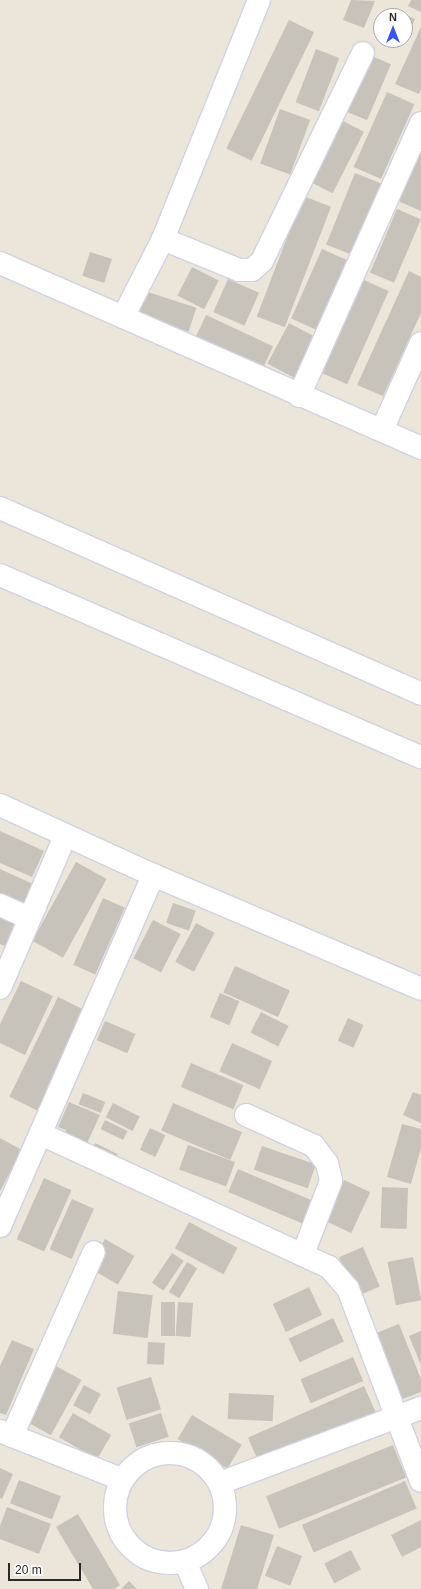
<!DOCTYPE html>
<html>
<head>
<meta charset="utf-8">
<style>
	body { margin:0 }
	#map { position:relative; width:421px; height:1589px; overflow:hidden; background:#ece5da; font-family:Arial,sans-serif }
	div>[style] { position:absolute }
	.building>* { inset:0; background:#c7c2ba; transform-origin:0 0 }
	.roads { filter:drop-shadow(1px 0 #d0d2e2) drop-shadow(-1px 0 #d0d2e2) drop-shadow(0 1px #d0d2e2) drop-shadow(0 -1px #d0d2e2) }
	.minor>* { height:22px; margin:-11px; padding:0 11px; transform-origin:11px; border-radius:11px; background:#fff }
	.minor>.ring { margin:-11px; padding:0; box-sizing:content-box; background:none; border:22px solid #fff; border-radius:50% }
	.tertiary>* { height:22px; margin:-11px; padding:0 11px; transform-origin:11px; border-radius:11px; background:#fff }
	span { translate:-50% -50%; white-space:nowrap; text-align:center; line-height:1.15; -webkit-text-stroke:3px #fff; paint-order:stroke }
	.north { position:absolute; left:373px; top:8px; width:40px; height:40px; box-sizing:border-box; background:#fff; border:1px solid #a9a9a9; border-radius:50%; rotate:0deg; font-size:11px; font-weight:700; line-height:16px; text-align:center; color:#292929 }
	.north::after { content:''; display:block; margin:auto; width:14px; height:18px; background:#3653fd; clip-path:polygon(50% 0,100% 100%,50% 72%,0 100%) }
	.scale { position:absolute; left:8px; top:1563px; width:73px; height:18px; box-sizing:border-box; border:2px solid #292929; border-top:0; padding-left:5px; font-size:12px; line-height:14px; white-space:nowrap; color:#292929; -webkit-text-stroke:3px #fff; paint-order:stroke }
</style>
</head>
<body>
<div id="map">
	<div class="building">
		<div style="clip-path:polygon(351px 0,375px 1px,364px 28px,343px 20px)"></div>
		<div style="clip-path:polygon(411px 0,421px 0,421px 12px,408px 6px)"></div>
		<div style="clip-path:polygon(392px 9px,415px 19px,404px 44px,394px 40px,405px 40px,405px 16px,390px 16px)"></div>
		<div style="left:289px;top:20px;width:28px;height:143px;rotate:26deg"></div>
		<div style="clip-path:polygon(421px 27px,421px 89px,419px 94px,395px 84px)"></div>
		<div style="left:316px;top:49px;width:25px;height:57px;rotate:21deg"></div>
		<div style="left:367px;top:54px;width:26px;height:61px;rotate:23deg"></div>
		<div style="left:387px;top:92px;width:30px;height:82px;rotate:24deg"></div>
		<div style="left:280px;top:109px;width:32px;height:58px;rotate:20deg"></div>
		<div style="left:339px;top:119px;width:28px;height:69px;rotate:27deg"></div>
		<div style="clip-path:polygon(421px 148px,421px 211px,398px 201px)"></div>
		<div style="left:355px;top:173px;width:31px;height:77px;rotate:22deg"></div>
		<div style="left:303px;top:196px;width:30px;height:129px;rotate:21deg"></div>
		<div style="left:397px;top:209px;width:26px;height:69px;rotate:23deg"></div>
		<div style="left:322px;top:249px;width:27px;height:76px;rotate:24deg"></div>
		<div style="left:90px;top:252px;width:23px;height:25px;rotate:18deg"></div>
		<div style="left:192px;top:267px;width:30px;height:32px;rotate:27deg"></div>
		<div style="clip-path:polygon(409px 271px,421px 277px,421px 313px,383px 396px,357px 385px)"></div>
		<div style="left:228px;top:279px;width:34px;height:36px;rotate:24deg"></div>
		<div style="left:364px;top:280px;width:27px;height:102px;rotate:24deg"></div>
		<div style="left:145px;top:291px;width:54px;height:25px;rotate:18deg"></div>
		<div style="left:206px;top:315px;width:74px;height:25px;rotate:25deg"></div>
		<div style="left:289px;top:323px;width:36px;height:46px;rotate:28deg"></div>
		<div style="clip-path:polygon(0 831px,44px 851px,32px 877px,0 863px)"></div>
		<div style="left:76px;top:862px;width:35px;height:90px;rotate:29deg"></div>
		<div style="clip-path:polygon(0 869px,33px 884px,23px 907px,0 897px)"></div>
		<div style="left:103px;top:898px;width:24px;height:73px;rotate:24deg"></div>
		<div style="left:173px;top:903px;width:24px;height:21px;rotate:19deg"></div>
		<div style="clip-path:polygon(0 911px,16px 919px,5px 946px,0 944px)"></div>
		<div style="left:153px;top:920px;width:31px;height:43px;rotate:27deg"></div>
		<div style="left:196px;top:923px;width:21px;height:44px;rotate:28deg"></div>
		<div style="left:235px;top:966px;width:60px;height:29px;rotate:24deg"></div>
		<div style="clip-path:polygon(21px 981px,53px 996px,25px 1055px,0 1043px,0 1024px)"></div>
		<div style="left:220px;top:993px;width:21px;height:26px;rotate:23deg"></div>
		<div style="left:58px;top:997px;width:34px;height:111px;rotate:26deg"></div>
		<div style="left:261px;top:1012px;width:31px;height:23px;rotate:27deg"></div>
		<div style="left:348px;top:1018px;width:17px;height:25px;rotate:24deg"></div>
		<div style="left:105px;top:1021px;width:33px;height:21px;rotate:23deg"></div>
		<div style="left:232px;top:1043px;width:44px;height:31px;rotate:24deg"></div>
		<div style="left:191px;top:1063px;width:57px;height:26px;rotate:23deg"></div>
		<div style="clip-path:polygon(413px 1092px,421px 1095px,421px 1123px,403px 1115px)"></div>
		<div style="left:83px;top:1093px;width:24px;height:12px;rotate:22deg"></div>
		<div style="clip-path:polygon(69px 1102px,100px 1115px,83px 1152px,61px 1143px,66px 1130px,58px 1127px)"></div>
		<div style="left:113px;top:1103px;width:30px;height:16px;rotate:27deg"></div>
		<div style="left:173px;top:1103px;width:75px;height:30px;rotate:23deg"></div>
		<div style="left:105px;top:1120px;width:25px;height:10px;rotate:26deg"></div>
		<div style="clip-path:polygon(402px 1124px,421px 1129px,421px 1148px,411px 1184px,387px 1177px)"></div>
		<div style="left:150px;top:1128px;width:17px;height:24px;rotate:25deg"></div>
		<div style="clip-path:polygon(0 1138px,22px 1150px,0 1191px)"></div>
		<div style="left:95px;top:1143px;width:25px;height:12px;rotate:26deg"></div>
		<div style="left:188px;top:1145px;width:50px;height:26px;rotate:20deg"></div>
		<div style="left:262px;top:1146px;width:57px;height:25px;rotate:19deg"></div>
		<div style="left:238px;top:1169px;width:82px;height:25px;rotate:23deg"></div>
		<div style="left:44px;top:1178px;width:30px;height:67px;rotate:24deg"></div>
		<div style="left:344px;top:1180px;width:29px;height:45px;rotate:25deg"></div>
		<div style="left:382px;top:1187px;width:26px;height:41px;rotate:2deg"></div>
		<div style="left:72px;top:1199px;width:24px;height:55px;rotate:24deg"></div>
		<div style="left:189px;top:1222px;width:55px;height:30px;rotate:28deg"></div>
		<div style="left:105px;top:1239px;width:34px;height:33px;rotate:30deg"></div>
		<div style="left:363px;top:1247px;width:43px;height:26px;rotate:67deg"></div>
		<div style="left:172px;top:1253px;width:14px;height:36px;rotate:34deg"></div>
		<div style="left:413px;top:1257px;width:44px;height:26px;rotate:79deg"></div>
		<div style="left:187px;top:1262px;width:12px;height:35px;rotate:31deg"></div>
		<div style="left:309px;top:1287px;width:31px;height:40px;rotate:65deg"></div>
		<div style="left:118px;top:1291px;width:35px;height:43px;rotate:7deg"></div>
		<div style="left:161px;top:1302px;width:14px;height:34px"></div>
		<div style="left:178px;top:1302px;width:15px;height:34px;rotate:4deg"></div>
		<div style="left:333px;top:1318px;width:26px;height:49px;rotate:65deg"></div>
		<div style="clip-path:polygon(399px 1324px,421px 1379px,421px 1392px,400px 1400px,374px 1334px)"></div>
		<div style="clip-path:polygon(421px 1331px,421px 1365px,409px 1336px)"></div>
		<div style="clip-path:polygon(12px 1340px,34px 1349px,6px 1415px,0 1413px,0 1366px)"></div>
		<div style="left:148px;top:1342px;width:17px;height:22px;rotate:3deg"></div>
		<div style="left:353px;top:1357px;width:26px;height:57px;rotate:67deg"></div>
		<div style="left:56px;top:1366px;width:29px;height:63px;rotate:29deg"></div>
		<div style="left:151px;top:1377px;width:34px;height:36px;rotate:73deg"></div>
		<div style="left:84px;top:1385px;width:19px;height:23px;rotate:28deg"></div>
		<div style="left:364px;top:1386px;width:30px;height:127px;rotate:66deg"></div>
		<div style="left:229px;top:1393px;width:45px;height:26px;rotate:3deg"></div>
		<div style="left:73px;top:1413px;width:44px;height:28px;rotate:30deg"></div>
		<div style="left:161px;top:1413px;width:25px;height:34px;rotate:72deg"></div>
		<div style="left:192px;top:1415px;width:58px;height:28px;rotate:31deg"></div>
		<div style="left:393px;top:1445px;width:35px;height:137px;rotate:68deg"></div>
		<div style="clip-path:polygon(0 1468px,13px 1474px,2px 1499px,0 1498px)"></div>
		<div style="left:19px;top:1480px;width:45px;height:25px;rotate:21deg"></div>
		<div style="left:405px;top:1481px;width:30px;height:112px;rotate:67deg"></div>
		<div style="clip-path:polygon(7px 1507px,51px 1524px,39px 1554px,0 1539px,0 1526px)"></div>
		<div style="clip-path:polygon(78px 1514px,120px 1585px,114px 1589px,93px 1589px,56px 1527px)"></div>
		<div style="clip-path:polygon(421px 1520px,421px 1547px,402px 1557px,391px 1535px)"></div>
		<div style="clip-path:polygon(241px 1525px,274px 1535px,257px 1589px,221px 1589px)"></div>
		<div style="left:277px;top:1546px;width:27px;height:32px;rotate:22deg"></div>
		<div style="left:351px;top:1550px;width:22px;height:30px;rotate:63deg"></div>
		<div style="clip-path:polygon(129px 1581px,137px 1589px,121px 1589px)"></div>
	</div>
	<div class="roads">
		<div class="minor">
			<div style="left:163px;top:239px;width:82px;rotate:22.2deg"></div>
			<div style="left:239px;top:270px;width:13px"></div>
			<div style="left:252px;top:270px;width:13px;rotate:-42deg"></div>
			<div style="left:262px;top:261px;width:231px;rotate:-64.1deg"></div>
			<div style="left:0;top:263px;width:460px;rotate:23.7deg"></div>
			<div style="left:123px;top:317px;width:88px;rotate:-62.9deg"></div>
			<div style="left:163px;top:239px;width:258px;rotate:-68.1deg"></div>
			<div style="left:299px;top:396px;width:299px;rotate:-65.9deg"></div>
			<div style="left:382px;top:430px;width:95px;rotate:-65.9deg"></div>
			<div style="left:0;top:805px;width:168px;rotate:24.6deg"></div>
			<div style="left:153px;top:875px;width:291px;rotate:23deg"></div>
			<div style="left:0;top:905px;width:32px;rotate:24deg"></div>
			<div style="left:0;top:988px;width:165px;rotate:-66.8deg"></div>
			<div style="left:246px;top:1115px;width:75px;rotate:24.5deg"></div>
			<div style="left:314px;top:1146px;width:21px;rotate:53deg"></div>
			<div style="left:327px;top:1163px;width:18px;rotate:77deg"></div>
			<div style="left:331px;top:1181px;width:78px;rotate:111deg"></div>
			<div style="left:41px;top:1134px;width:317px;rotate:24.8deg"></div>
			<div style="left:329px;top:1267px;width:29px;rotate:49deg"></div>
			<div style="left:348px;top:1289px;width:205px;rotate:69.2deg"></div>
			<div style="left:0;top:1226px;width:383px;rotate:-66.4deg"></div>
			<div style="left:0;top:1431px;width:132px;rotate:21.7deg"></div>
			<div style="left:12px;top:1436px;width:201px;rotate:-66deg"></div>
			<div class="ring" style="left:115px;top:1453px;width:88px;height:88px"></div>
			<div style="left:220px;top:1483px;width:215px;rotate:-20.5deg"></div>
			<div style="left:185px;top:1562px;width:30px;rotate:66deg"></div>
		</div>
		<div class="tertiary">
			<div style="left:0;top:508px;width:460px;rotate:23.8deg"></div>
			<div style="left:0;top:575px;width:459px;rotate:23.4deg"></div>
		</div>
	</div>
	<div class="north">N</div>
	<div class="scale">20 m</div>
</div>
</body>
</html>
